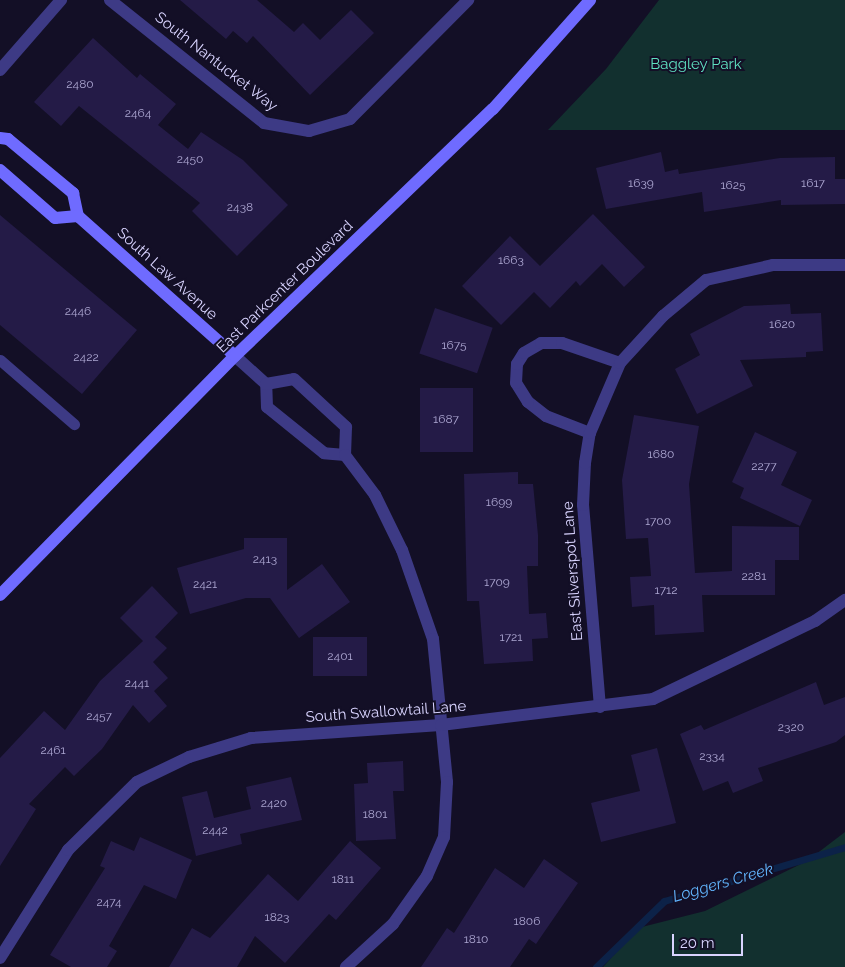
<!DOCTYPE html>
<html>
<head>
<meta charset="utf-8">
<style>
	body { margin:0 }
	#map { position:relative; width:845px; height:967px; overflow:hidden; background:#130f26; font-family:Raleway,sans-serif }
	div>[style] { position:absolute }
	.green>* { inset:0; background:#12302f }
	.stream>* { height:7px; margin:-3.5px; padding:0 3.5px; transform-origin:3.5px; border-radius:3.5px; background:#0c2248 }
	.building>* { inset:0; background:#241b47; transform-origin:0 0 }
	.lane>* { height:11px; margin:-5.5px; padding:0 5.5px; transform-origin:5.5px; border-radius:5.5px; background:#3d3a85 }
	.street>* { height:12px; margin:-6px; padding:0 6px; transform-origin:6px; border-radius:6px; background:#3d3a85 }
	.secondary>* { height:12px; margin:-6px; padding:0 6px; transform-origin:6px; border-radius:6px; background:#6f6bff }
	span { translate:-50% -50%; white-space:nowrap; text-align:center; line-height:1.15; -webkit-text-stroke:4px #130f26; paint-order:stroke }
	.number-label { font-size:12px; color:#aca6d1 }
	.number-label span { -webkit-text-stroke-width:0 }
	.street-label { font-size:15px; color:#d9d4ff }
	.park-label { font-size:15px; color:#5fe0c0 }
	.water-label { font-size:16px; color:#62b6ff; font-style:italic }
	.scale { position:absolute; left:672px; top:934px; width:71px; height:22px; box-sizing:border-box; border:2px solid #d9d4ff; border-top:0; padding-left:6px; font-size:15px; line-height:18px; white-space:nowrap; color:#d9d4ff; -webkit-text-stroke:4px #130f26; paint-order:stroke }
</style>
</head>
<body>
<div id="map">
	<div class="green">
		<div style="clip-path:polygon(659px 0,845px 0,845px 130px,548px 130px,606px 69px)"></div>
		<div style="clip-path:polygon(845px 832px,845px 967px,603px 967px,638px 928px,705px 911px,807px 861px)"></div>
	</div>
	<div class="stream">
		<div style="left:596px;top:967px;width:95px;rotate:-44.1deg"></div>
		<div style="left:664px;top:901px;width:189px;rotate:-16.6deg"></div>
	</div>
	<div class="building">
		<div style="clip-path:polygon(180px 0,257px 0,294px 32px,303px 23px,320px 40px,351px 10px,374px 33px,310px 95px,253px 36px,247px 43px,233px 31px,226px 39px)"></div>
		<div style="clip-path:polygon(93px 38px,137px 78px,140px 74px,176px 104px,158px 125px,188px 149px,201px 132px,243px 160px,288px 205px,237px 256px,192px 211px,200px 203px,79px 106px,61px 126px,34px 102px)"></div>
		<div style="clip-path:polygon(661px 152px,665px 172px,678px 169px,679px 174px,780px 158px,835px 157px,835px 179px,845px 179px,845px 204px,781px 205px,781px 200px,704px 212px,702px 192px,606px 209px,596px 168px)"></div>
		<div style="clip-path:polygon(593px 214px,645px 267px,624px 287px,602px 264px,580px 286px,576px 281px,550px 308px,534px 292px,501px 325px,462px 286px,510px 236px,540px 266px)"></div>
		<div style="clip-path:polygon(0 215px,137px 330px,82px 394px,0 325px)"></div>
		<div style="clip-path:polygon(790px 304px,791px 314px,821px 313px,823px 351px,806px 352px,806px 357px,740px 360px,753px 386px,697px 414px,675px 369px,700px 355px,690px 334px,744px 306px)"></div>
		<div style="left:435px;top:308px;width:61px;height:48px;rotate:19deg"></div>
		<div style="left:420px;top:388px;width:53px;height:64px"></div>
		<div style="clip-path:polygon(634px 415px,699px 426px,689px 484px,695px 573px,732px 571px,732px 526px,799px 527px,799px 560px,775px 560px,775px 595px,702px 595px,704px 632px,655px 635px,654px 605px,632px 607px,630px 577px,651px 576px,648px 538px,626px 539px,622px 480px)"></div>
		<div style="clip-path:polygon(755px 432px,797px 452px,781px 485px,812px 500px,800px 526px,740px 498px,744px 488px,732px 482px)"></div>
		<div style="clip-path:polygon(518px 472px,518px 484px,533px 484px,538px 535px,538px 566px,527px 566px,529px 614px,546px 613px,548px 638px,532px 639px,533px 661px,484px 664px,479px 601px,467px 601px,464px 474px)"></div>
		<div style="clip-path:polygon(244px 538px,287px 538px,287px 590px,322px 564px,350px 602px,299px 638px,270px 598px,246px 598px,190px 614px,177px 568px,244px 549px)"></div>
		<div style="clip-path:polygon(152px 586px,178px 613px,155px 637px,167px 648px,153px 662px,168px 678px,154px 691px,167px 706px,149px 723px,133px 705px,102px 749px,74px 776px,65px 767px,29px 804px,36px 809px,0 866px,0 758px,44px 711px,65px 730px,100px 681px,143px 641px,120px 618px)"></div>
		<div style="left:313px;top:637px;width:54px;height:39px"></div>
		<div style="clip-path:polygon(816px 682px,824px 705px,845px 697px,845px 735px,836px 742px,758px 768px,763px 781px,733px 793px,728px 781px,703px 791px,680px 734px,701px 725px,704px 730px)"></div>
		<div style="clip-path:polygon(657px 748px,676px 823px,601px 842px,591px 803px,640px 791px,631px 755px)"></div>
		<div style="clip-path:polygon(403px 761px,404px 791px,393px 791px,396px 839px,356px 841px,354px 784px,368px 783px,367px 763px)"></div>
		<div style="clip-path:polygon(291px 777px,302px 820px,240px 834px,242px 844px,196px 856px,182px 797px,207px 791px,214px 818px,251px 809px,246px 787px)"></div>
		<div style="clip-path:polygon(140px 837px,192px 860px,176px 899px,144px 885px,109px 946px,117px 951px,107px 967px,71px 967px,50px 955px,105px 868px,100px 866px,111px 841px,134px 851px)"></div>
		<div style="clip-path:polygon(350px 841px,381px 868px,336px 920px,329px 914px,285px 963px,255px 936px,237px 967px,169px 967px,192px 928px,210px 938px,268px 874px,298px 901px)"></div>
		<div style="clip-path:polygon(544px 859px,578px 883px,536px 944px,529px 939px,510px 967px,421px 967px,447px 928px,454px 933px,495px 868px,524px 888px)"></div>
	</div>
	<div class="lane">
		<div style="left:0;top:360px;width:98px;rotate:40.9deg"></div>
	</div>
	<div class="street">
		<div style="left:110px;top:0;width:197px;rotate:38.6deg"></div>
		<div style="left:264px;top:123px;width:46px;rotate:10.1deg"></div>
		<div style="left:309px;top:131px;width:43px;rotate:-16.3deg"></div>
		<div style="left:350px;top:119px;width:168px;rotate:-45.2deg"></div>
		<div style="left:0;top:70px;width:93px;rotate:-48.9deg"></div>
		<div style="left:235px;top:356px;width:42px;rotate:42.1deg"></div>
		<div style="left:590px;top:433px;width:47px;rotate:-158.9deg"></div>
		<div style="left:546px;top:416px;width:23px;rotate:-142deg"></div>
		<div style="left:528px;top:402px;width:22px;rotate:-122deg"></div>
		<div style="left:516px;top:383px;width:19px;rotate:-87deg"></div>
		<div style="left:517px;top:364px;width:13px;rotate:-58deg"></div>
		<div style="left:524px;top:353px;width:20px;rotate:-30deg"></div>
		<div style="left:541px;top:343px;width:21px"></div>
		<div style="left:562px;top:343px;width:61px;rotate:19deg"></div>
		<div style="left:345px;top:455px;width:21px;rotate:-175deg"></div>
		<div style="left:324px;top:453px;width:73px;rotate:-141.1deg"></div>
		<div style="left:267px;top:407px;width:23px;rotate:-92deg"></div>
		<div style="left:266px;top:384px;width:28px;rotate:-10deg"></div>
		<div style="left:294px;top:379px;width:71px;rotate:42.7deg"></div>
		<div style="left:346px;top:427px;width:28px;rotate:92deg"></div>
		<div style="left:345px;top:455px;width:50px;rotate:53.1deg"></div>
		<div style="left:375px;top:495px;width:61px;rotate:63.9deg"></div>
		<div style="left:402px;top:550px;width:94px;rotate:70.8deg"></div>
		<div style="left:433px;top:639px;width:144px;rotate:84.4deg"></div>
		<div style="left:447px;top:782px;width:55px;rotate:93.1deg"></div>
		<div style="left:444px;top:837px;width:43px;rotate:113.6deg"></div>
		<div style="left:427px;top:876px;width:59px;rotate:125.3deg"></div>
		<div style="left:393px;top:924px;width:64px;rotate:137.5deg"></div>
		<div style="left:600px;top:707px;width:203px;rotate:-94.8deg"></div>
		<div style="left:583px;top:505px;width:42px;rotate:-87.3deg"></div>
		<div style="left:585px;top:463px;width:30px;rotate:-81deg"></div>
		<div style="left:590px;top:433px;width:76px;rotate:-66.8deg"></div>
		<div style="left:620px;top:363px;width:64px;rotate:-47.5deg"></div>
		<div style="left:663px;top:316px;width:56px;rotate:-39.9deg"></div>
		<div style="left:706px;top:280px;width:69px;rotate:-12.6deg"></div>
		<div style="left:773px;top:265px;width:72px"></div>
		<div style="left:0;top:958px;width:128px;rotate:-57.8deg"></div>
		<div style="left:68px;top:850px;width:97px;rotate:-44.6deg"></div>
		<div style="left:137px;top:782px;width:58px;rotate:-25.7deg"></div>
		<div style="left:189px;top:757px;width:65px;rotate:-17deg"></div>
		<div style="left:251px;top:738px;width:190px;rotate:-3.9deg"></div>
		<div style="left:441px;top:725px;width:214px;rotate:-7deg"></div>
		<div style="left:653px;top:699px;width:180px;rotate:-25.7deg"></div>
		<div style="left:815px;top:621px;width:37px;rotate:-35deg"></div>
	</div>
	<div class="secondary">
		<div style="left:0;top:138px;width:8px;rotate:7deg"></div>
		<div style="left:8px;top:139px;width:85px;rotate:39.7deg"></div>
		<div style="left:73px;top:193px;width:24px;rotate:78deg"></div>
		<div style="left:78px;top:216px;width:210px;rotate:41.7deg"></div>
		<div style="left:0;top:170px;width:73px;rotate:41.1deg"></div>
		<div style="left:55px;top:218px;width:23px;rotate:-5deg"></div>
		<div style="left:0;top:595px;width:335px;rotate:-45.5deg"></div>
		<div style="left:235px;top:356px;width:357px;rotate:-43.8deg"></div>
		<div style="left:493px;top:109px;width:146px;rotate:-48.3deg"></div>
	</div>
	<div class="number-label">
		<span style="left:80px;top:85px">2480</span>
		<span style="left:138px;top:114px">2464</span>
		<span style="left:190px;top:160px">2450</span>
		<span style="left:641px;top:184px">1639</span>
		<span style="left:813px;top:184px">1617</span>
		<span style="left:733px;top:186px">1625</span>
		<span style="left:240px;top:208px">2438</span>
		<span style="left:511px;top:261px">1663</span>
		<span style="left:78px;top:312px">2446</span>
		<span style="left:782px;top:325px">1620</span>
		<span style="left:454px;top:346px">1675</span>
		<span style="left:86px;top:358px">2422</span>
		<span style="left:446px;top:420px">1687</span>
		<span style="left:661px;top:455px">1680</span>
		<span style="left:764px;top:467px">2277</span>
		<span style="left:499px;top:503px">1699</span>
		<span style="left:658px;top:522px">1700</span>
		<span style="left:265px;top:560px">2413</span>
		<span style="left:754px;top:577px">2281</span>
		<span style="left:497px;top:583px">1709</span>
		<span style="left:205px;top:585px">2421</span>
		<span style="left:666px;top:591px">1712</span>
		<span style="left:511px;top:638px">1721</span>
		<span style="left:340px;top:657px">2401</span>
		<span style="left:137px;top:684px">2441</span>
		<span style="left:99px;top:717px">2457</span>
		<span style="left:791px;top:728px">2320</span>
		<span style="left:53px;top:751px">2461</span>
		<span style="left:712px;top:757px">2334</span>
		<span style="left:274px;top:804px">2420</span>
		<span style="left:375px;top:815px">1801</span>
		<span style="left:215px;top:831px">2442</span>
		<span style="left:343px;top:880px">1811</span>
		<span style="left:109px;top:903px">2474</span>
		<span style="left:277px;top:918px">1823</span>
		<span style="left:527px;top:922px">1806</span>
		<span style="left:476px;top:940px">1810</span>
	</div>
	<div class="street-label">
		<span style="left:216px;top:62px;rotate:38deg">South Nantucket Way</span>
		<span style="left:167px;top:274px;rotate:42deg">South Law Avenue</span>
		<span style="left:285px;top:287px;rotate:-44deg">East Parkcenter Boulevard</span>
		<span style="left:573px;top:571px;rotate:-94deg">East Silverspot Lane</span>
		<span style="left:386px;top:712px;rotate:-4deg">South Swallowtail Lane</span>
	</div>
	<div class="park-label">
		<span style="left:696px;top:65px">Baggley Park</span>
	</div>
	<div class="water-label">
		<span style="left:723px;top:883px;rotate:-16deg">Loggers Creek</span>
	</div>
	<div class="scale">20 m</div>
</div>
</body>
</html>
